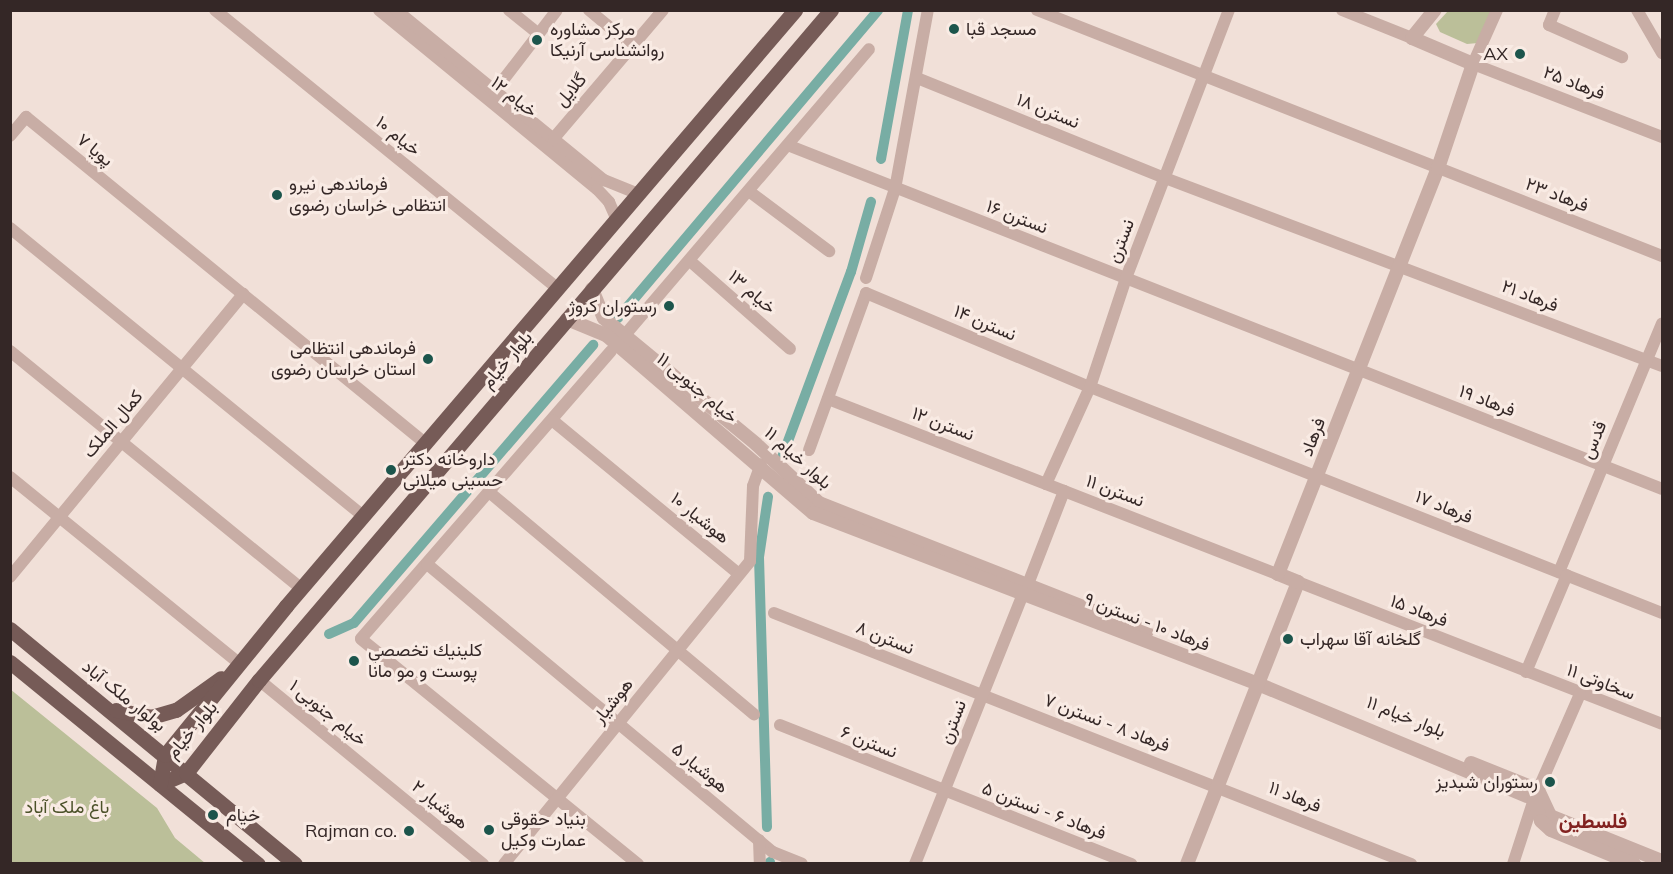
<!DOCTYPE html>
<html>
<head>
<meta charset="utf-8">
<style>
	body { margin:0 }
	#map { position:relative; width:1673px; height:874px; overflow:hidden; background:#f1e0d8; font-family:Mulish,Vazirmatn,sans-serif }
	div>[style] { position:absolute }
	.green>* { inset:0; background:#bbbf99 }
	.canal>* { height:10px; margin:-5px; padding:0 5px; transform-origin:5px; border-radius:5px; background:#78ada4 }
	.minor>* { height:12px; margin:-6px; padding:0 6px; transform-origin:6px; border-radius:6px; background:#c8ada5 }
	.tertiary>* { height:14px; margin:-7px; padding:0 7px; transform-origin:7px; border-radius:7px; background:#c8ada5 }
	.primary>* { height:15px; margin:-7.5px; padding:0 7.5px; transform-origin:7.5px; border-radius:7.5px; background:#765b57 }
	.dots>* { width:16px; height:16px; translate:-50% -50%; box-sizing:border-box; border:3px solid #f9ebe4; border-radius:50% }
	span { translate:-50% -50%; white-space:nowrap; text-align:center; line-height:1.15; -webkit-text-stroke:6px #f9ebe4; paint-order:stroke }
	.poi-label { font-size:18px; color:#342726 }
	.left { translate:0 -50%; text-align:left }
	.right { translate:-100% -50%; text-align:right }
	.street-label { font-size:18px; color:#342726 }
	.park-label { font-size:18px; color:#4c522a }
	.neighbourhood-label { font-size:20px; color:#822220; font-weight:700 }
	.frame { position:absolute; inset:0; border:12px solid #342726; pointer-events:none }
</style>
</head>
<body>
<div id="map">
	<div class="green">
		<div style="clip-path:polygon(1448px 11px,1493px 11px,1478px 43px,1467px 44px,1440px 32px,1436px 24px)"></div>
		<div style="clip-path:polygon(10px 689px,157px 808px,175px 838px,205px 863px,11px 863px)"></div>
	</div>
	<div class="canal">
		<div style="left:881px;top:159px;width:151px;rotate:-79.7deg"></div>
		<div style="left:618px;top:318px;width:403px;rotate:-49.8deg"></div>
		<div style="left:781px;top:460px;width:201px;rotate:-69.6deg"></div>
		<div style="left:851px;top:272px;width:73px;rotate:-74.1deg"></div>
		<div style="left:329px;top:634px;width:27px;rotate:-24deg"></div>
		<div style="left:354px;top:623px;width:367px;rotate:-49.3deg"></div>
		<div style="left:767px;top:827px;width:270px;rotate:-91.7deg"></div>
		<div style="left:759px;top:557px;width:61px;rotate:-81.5deg"></div>
		<div style="left:770px;top:862px;width:2px;rotate:90deg"></div>
	</div>
	<div class="minor">
		<div style="left:215px;top:10px;width:442px;rotate:39.1deg"></div>
		<div style="left:379px;top:10px;width:282px;rotate:39.4deg"></div>
		<div style="left:597px;top:189px;width:18px;rotate:47deg"></div>
		<div style="left:609px;top:202px;width:20px;rotate:66deg"></div>
		<div style="left:396px;top:10px;width:269px;rotate:39.3deg"></div>
		<div style="left:604px;top:180px;width:38px;rotate:22deg"></div>
		<div style="left:509px;top:10px;width:38px;rotate:39deg"></div>
		<div style="left:589px;top:10px;width:56px;rotate:39.9deg"></div>
		<div style="left:1037px;top:10px;width:672px;rotate:21.48deg"></div>
		<div style="left:1342px;top:10px;width:75px;rotate:21.8deg"></div>
		<div style="left:1497px;top:10px;width:59px;rotate:114deg"></div>
		<div style="left:1473px;top:64px;width:203px;rotate:21.1deg"></div>
		<div style="left:1555px;top:10px;width:16px;rotate:112deg"></div>
		<div style="left:1549px;top:25px;width:80px;rotate:23.7deg"></div>
		<div style="left:1637px;top:10px;width:50px;rotate:59.8deg"></div>
		<div style="left:917px;top:78px;width:267px;rotate:22deg"></div>
		<div style="left:1165px;top:178px;width:531px;rotate:20.72deg"></div>
		<div style="left:494px;top:92px;width:103px;rotate:-52.5deg"></div>
		<div style="left:10px;top:136px;width:25px;rotate:-50deg"></div>
		<div style="left:26px;top:117px;width:515px;rotate:39.25deg"></div>
		<div style="left:554px;top:138px;width:168px;rotate:-49.6deg"></div>
		<div style="left:790px;top:146px;width:937px;rotate:21.47deg"></div>
		<div style="left:750px;top:192px;width:99px;rotate:36.8deg"></div>
		<div style="left:10px;top:228px;width:456px;rotate:39.2deg"></div>
		<div style="left:690px;top:261px;width:133px;rotate:41.3deg"></div>
		<div style="left:866px;top:278px;width:94px;rotate:-72deg"></div>
		<div style="left:895px;top:189px;width:182px;rotate:-79.6deg"></div>
		<div style="left:624px;top:336px;width:377px;rotate:-49.5deg"></div>
		<div style="left:10px;top:351px;width:375px;rotate:39.2deg"></div>
		<div style="left:611px;top:351px;width:381px;rotate:131deg"></div>
		<div style="left:361px;top:639px;width:357px;rotate:39.1deg"></div>
		<div style="left:828px;top:399px;width:483px;rotate:21.3deg"></div>
		<div style="left:552px;top:420px;width:242px;rotate:39.5deg"></div>
		<div style="left:809px;top:450px;width:167px;rotate:-70deg"></div>
		<div style="left:866px;top:293px;width:243px;rotate:22.8deg"></div>
		<div style="left:1090px;top:387px;width:615px;rotate:21.56deg"></div>
		<div style="left:10px;top:477px;width:295px;rotate:39.1deg"></div>
		<div style="left:1046px;top:484px;width:107px;rotate:-65.6deg"></div>
		<div style="left:1090px;top:387px;width:115px;rotate:-71.7deg"></div>
		<div style="left:1126px;top:278px;width:287px;rotate:-69deg"></div>
		<div style="left:489px;top:492px;width:346px;rotate:40deg"></div>
		<div style="left:427px;top:564px;width:450px;rotate:39.8deg"></div>
		<div style="left:773px;top:852px;width:31px;rotate:22deg"></div>
		<div style="left:1559px;top:572px;width:269px;rotate:-67.5deg"></div>
		<div style="left:10px;top:577px;width:367px;rotate:-50.5deg"></div>
		<div style="left:1298px;top:582px;width:391px;rotate:21.3deg"></div>
		<div style="left:1028px;top:584px;width:100px;rotate:-68.8deg"></div>
		<div style="left:774px;top:613px;width:685px;rotate:21.51deg"></div>
		<div style="left:1526px;top:672px;width:105px;rotate:-67.1deg"></div>
		<div style="left:259px;top:680px;width:290px;rotate:39.4deg"></div>
		<div style="left:780px;top:725px;width:378px;rotate:21.6deg"></div>
		<div style="left:1538px;top:790px;width:105px;rotate:-66.4deg"></div>
		<div style="left:759px;top:840px;width:24px;rotate:88deg"></div>
		<div style="left:504px;top:864px;width:390px;rotate:-50.9deg"></div>
		<div style="left:750px;top:561px;width:75px;rotate:-87.7deg"></div>
		<div style="left:753px;top:486px;width:23px;rotate:-70deg"></div>
		<div style="left:915px;top:864px;width:291px;rotate:-68.2deg"></div>
		<div style="left:1513px;top:864px;width:68px;rotate:-72.1deg"></div>
	</div>
	<div class="tertiary">
		<div style="left:592px;top:289px;width:31px;rotate:68deg"></div>
		<div style="left:604px;top:318px;width:12px;rotate:42deg"></div>
		<div style="left:613px;top:326px;width:185px;rotate:39.5deg"></div>
		<div style="left:756px;top:444px;width:86px;rotate:43.1deg"></div>
		<div style="left:819px;top:503px;width:352px;rotate:21.5deg"></div>
		<div style="left:567px;top:319px;width:42px;rotate:22.3deg"></div>
		<div style="left:606px;top:335px;width:273px;rotate:40.7deg"></div>
		<div style="left:813px;top:513px;width:477px;rotate:21deg"></div>
		<div style="left:1258px;top:684px;width:299px;rotate:22.6deg"></div>
		<div style="left:1471px;top:763px;width:72px;rotate:21.9deg"></div>
		<div style="left:1538px;top:790px;width:29px;rotate:65deg"></div>
		<div style="left:1550px;top:816px;width:121px;rotate:21.9deg"></div>
		<div style="left:1534px;top:799px;width:23px;rotate:72deg"></div>
		<div style="left:1541px;top:821px;width:13px;rotate:42deg"></div>
		<div style="left:1551px;top:830px;width:90px;rotate:22.3deg"></div>
		<div style="left:1187px;top:864px;width:303px;rotate:-68.5deg"></div>
		<div style="left:1298px;top:582px;width:22px;rotate:-158deg"></div>
		<div style="left:1278px;top:574px;width:436px;rotate:-68.5deg"></div>
		<div style="left:1438px;top:168px;width:110px;rotate:-71.4deg"></div>
		<div style="left:1473px;top:64px;width:66px;rotate:-156.9deg"></div>
		<div style="left:1412px;top:38px;width:36px;rotate:-51deg"></div>
	</div>
	<div class="primary">
		<div style="left:10px;top:629px;width:369px;rotate:39.5deg"></div>
		<div style="left:10px;top:662px;width:320px;rotate:39.2deg"></div>
		<div style="left:116px;top:710px;width:36px;rotate:11deg"></div>
		<div style="left:151px;top:717px;width:26px;rotate:-16deg"></div>
		<div style="left:176px;top:710px;width:55px;rotate:-35.4deg"></div>
		<div style="left:160px;top:784px;width:28px;rotate:-23deg"></div>
		<div style="left:186px;top:773px;width:118px;rotate:-51.9deg"></div>
		<div style="left:259px;top:680px;width:881px;rotate:-49.51deg"></div>
		<div style="left:160px;top:784px;width:29px;rotate:-80deg"></div>
		<div style="left:165px;top:755px;width:192px;rotate:-50.9deg"></div>
		<div style="left:286px;top:606px;width:784px;rotate:-49.5deg"></div>
	</div>
	<div class="dots">
		<div style="left:954px;top:29px;background:#1c554c"></div>
		<div style="left:537px;top:40px;background:#1c554c"></div>
		<div style="left:1520px;top:54px;background:#1c554c"></div>
		<div style="left:277px;top:195px;background:#1c554c"></div>
		<div style="left:669px;top:306px;background:#1c554c"></div>
		<div style="left:428px;top:359px;background:#1c554c"></div>
		<div style="left:391px;top:470px;background:#1c554c"></div>
		<div style="left:1288px;top:639px;background:#1c554c"></div>
		<div style="left:354px;top:661px;background:#1c554c"></div>
		<div style="left:1550px;top:782px;background:#1c554c"></div>
		<div style="left:213px;top:815px;background:#1c554c"></div>
		<div style="left:489px;top:830px;background:#1c554c"></div>
		<div style="left:409px;top:831px;background:#1c554c"></div>
	</div>
	<div class="poi-label">
		<span class="left" style="left:966px;top:29px">مسجد قبا</span>
		<span class="left" style="left:550px;top:40px">مرکز مشاوره<br>روانشناسی آرنیکا</span>
		<span class="right" style="left:1508px;top:54px">AX</span>
		<span class="left" style="left:289px;top:195px">فرماندهی نیرو<br>انتظامی خراسان رضوی</span>
		<span class="right" style="left:657px;top:306px">رستوران کروژ</span>
		<span class="right" style="left:416px;top:359px">فرماندهی انتظامی<br>استان خراسان رضوی</span>
		<span class="left" style="left:403px;top:470px">داروخانه دکتر<br>حسینی میلانی</span>
		<span class="left" style="left:1300px;top:639px">گلخانه آقا سهراب</span>
		<span class="left" style="left:368px;top:661px">كلينيك تخصصي<br>پوست و مو مانا</span>
		<span class="right" style="left:1538px;top:782px">رستوران شبدیز</span>
		<span class="left" style="left:226px;top:815px">خیام</span>
		<span class="left" style="left:501px;top:830px">بنیاد حقوقی<br>عمارت وکیل</span>
		<span class="right" style="left:397px;top:831px">Rajman co.</span>
	</div>
	<div class="street-label">
		<span style="left:1574px;top:83px;rotate:21deg">فرهاد ۲۵</span>
		<span style="left:571px;top:90px;rotate:-49deg">گلایل</span>
		<span style="left:514px;top:97px;rotate:39deg">خیام ۱۲</span>
		<span style="left:1048px;top:111px;rotate:22deg">نسترن ۱۸</span>
		<span style="left:398px;top:136px;rotate:39deg">خیام ۱۰</span>
		<span style="left:95px;top:150px;rotate:39deg">پویا ۷</span>
		<span style="left:1557px;top:195px;rotate:21deg">فرهاد ۲۳</span>
		<span style="left:1017px;top:217px;rotate:21deg">نسترن ۱۶</span>
		<span style="left:1121px;top:241px;rotate:-69deg">نسترن</span>
		<span style="left:752px;top:292px;rotate:41deg">خیام ۱۳</span>
		<span style="left:1530px;top:296px;rotate:21deg">فرهاد ۲۱</span>
		<span style="left:985px;top:323px;rotate:23deg">نسترن ۱۴</span>
		<span style="left:507px;top:360px;rotate:-50deg">بلوار خیام</span>
		<span style="left:697px;top:388px;rotate:40deg">خیام جنوبی ۱۱</span>
		<span style="left:1487px;top:401px;rotate:21deg">فرهاد ۱۹</span>
		<span style="left:113px;top:424px;rotate:-50deg">کمال الملک</span>
		<span style="left:943px;top:424px;rotate:21deg">نسترن ۱۲</span>
		<span style="left:1313px;top:437px;rotate:-69deg">فرهاد</span>
		<span style="left:1594px;top:440px;rotate:-67deg">قدس</span>
		<span style="left:798px;top:458px;rotate:42deg">بلوار خیام ۱۱</span>
		<span style="left:1115px;top:491px;rotate:21deg">نسترن ۱۱</span>
		<span style="left:1444px;top:507px;rotate:22deg">فرهاد ۱۷</span>
		<span style="left:700px;top:518px;rotate:39deg">هوشیار ۱۰</span>
		<span style="left:1419px;top:611px;rotate:21deg">فرهاد ۱۵</span>
		<span style="left:1147px;top:622px;rotate:21deg">فرهاد ۱۰ - نسترن ۹</span>
		<span style="left:885px;top:638px;rotate:22deg">نسترن ۸</span>
		<span style="left:1601px;top:682px;rotate:21deg">سخاوتی ۱۱</span>
		<span style="left:124px;top:696px;rotate:39deg">بولوار ملک آباد</span>
		<span style="left:613px;top:701px;rotate:-51deg">هوشیار</span>
		<span style="left:328px;top:713px;rotate:39deg">خیام جنوبی ۱</span>
		<span style="left:1406px;top:717px;rotate:22deg">بلوار خیام ۱۱</span>
		<span style="left:953px;top:722px;rotate:-69deg">نسترن</span>
		<span style="left:1107px;top:723px;rotate:21deg">فرهاد ۸ - نسترن ۷</span>
		<span style="left:192px;top:730px;rotate:-50deg">بلوار خیام</span>
		<span style="left:869px;top:742px;rotate:22deg">نسترن ۶</span>
		<span style="left:700px;top:768px;rotate:40deg">هوشیار ۵</span>
		<span style="left:1295px;top:797px;rotate:22deg">فرهاد ۱۱</span>
		<span style="left:440px;top:805px;rotate:39deg">هوشیار ۲</span>
		<span style="left:1044px;top:811px;rotate:21deg">فرهاد ۶ - نسترن ۵</span>
	</div>
	<div class="park-label">
		<span style="left:67px;top:807px">باغ ملک آباد</span>
	</div>
	<div class="neighbourhood-label">
		<span style="left:1593px;top:820px">فلسطین</span>
	</div>
	<div class="frame"></div>
</div>
</body>
</html>
